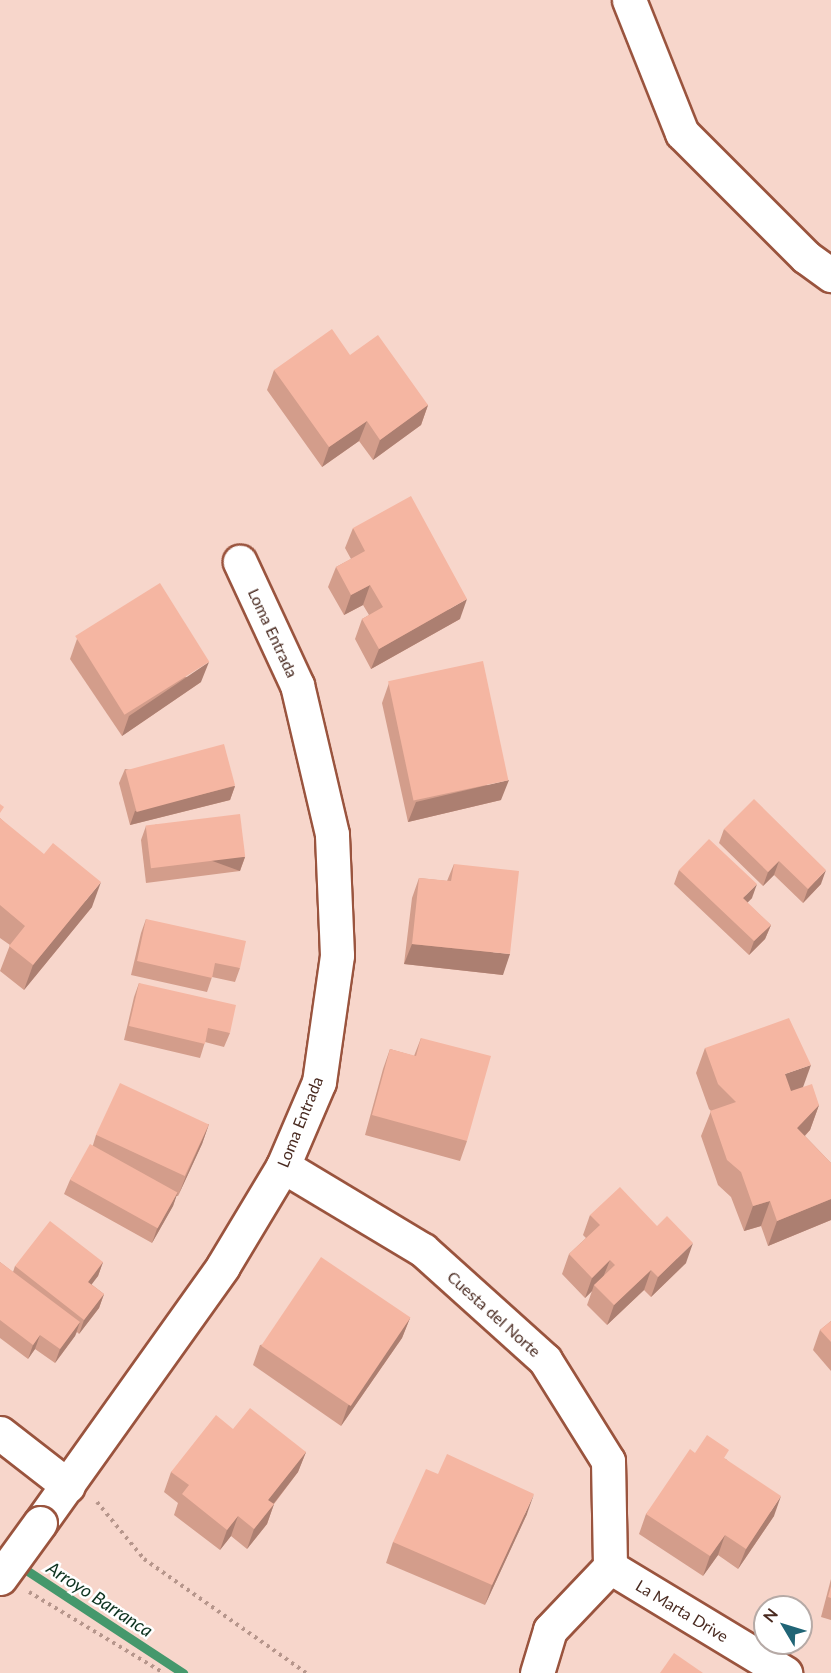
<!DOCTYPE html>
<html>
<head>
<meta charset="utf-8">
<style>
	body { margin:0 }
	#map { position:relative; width:831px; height:1673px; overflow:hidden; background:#f7d6cb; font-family:Lato,sans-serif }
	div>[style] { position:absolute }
	.stream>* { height:9px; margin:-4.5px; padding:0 4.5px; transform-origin:4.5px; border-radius:4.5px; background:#45986c }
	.path>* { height:4px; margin-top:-2px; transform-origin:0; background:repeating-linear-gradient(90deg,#b6968c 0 3px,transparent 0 7.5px) }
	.roads { filter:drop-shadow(2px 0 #9a543e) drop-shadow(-2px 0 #9a543e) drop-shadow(0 2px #9a543e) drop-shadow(0 -2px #9a543e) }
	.minor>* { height:33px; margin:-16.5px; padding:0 16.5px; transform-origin:16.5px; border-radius:16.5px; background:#fff }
	.bridges { filter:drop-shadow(2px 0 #9a543e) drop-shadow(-2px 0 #9a543e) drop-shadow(0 2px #9a543e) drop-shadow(0 -2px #9a543e) }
	.minor-bridge>* { height:33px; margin:-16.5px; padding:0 16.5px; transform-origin:16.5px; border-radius:16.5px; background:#fff }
	.wall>* { inset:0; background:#d39d8b }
	.shaded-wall>* { inset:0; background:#ac7f71; transform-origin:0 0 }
	.building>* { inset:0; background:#f5b6a2; transform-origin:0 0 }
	span { translate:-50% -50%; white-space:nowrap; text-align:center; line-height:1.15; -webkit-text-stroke:5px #fff; paint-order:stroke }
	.street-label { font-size:16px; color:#492a20 }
	.water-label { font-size:18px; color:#0e3320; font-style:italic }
	.north { position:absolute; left:753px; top:1595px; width:60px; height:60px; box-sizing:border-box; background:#fff; border:2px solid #b6aaa6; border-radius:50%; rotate:308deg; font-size:16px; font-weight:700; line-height:24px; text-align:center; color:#492a20 }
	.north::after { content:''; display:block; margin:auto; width:21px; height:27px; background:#206576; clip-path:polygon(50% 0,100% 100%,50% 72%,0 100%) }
</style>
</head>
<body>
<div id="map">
	<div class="stream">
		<div style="left:17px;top:1564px;width:199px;rotate:33.3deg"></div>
	</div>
	<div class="path">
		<div style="left:97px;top:1502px;width:74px;rotate:50.5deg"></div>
		<div style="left:144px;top:1559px;width:198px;rotate:35.1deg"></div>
		<div style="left:29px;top:1592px;width:157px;rotate:31deg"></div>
	</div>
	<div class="roads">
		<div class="minor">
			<div style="left:629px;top:0;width:143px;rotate:68.3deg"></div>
			<div style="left:682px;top:133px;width:175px;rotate:45deg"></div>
			<div style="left:806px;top:257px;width:31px;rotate:36deg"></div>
			<div style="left:283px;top:1166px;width:163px;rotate:31deg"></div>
			<div style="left:423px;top:1250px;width:164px;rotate:42deg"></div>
			<div style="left:545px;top:1360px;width:119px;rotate:58deg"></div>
			<div style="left:608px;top:1461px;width:106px;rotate:88.9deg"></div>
			<div style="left:0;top:1433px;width:86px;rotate:37.9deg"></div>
			<div style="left:40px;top:1523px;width:315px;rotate:-54.5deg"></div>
			<div style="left:223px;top:1266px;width:117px;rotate:-59deg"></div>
			<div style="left:283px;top:1166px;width:91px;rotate:-66.8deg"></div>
			<div style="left:319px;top:1082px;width:128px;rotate:-81.9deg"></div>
			<div style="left:337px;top:955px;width:121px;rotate:-92.4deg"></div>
			<div style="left:332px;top:834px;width:153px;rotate:-103.2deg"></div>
			<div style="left:297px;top:685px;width:136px;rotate:-114.9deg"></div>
			<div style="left:610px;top:1567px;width:205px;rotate:31.2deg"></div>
			<div style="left:537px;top:1673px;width:45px;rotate:-73.2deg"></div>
			<div style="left:550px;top:1630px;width:87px;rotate:-46.4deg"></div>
		</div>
	</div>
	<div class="bridges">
		<div class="minor-bridge">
			<div style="left:0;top:1578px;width:68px;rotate:-54deg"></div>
		</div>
	</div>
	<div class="wall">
		<div style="clip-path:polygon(350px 355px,428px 405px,421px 425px,373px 460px,359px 441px,322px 467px,267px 390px,274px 370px)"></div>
		<div style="clip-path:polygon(353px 528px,460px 619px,371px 669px,355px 639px,362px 619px,369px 615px,363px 605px,344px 615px,328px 587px,336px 567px,351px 559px,345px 548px)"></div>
		<div style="clip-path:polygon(77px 639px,201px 682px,122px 736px,70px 659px)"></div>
		<div style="clip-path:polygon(389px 683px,501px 800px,408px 822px,382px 703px)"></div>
		<div style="clip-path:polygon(125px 769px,235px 786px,230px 800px,130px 825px,119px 783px)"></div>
		<div style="clip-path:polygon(0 804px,0 818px,92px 907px,24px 990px,0 971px,10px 945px,0 938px)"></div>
		<div style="clip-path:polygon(146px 826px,245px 857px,240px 871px,146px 883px,141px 840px)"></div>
		<div style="clip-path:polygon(724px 829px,821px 884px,803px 903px,774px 875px,763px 886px,719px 843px)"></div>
		<div style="clip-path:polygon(454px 864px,503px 975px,404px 964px,412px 898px,419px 878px,447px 881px)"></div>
		<div style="clip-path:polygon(679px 870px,752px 898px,747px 903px,771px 925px,765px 939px,749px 955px,674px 884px)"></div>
		<div style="clip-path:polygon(146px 919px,240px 968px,235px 982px,212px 977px,207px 992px,131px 975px,141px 933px)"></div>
		<div style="clip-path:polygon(139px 983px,230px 1033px,224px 1047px,205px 1042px,200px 1058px,124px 1040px,134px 997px)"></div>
		<div style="clip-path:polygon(421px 1038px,467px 1141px,460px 1161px,365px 1135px,383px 1069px,390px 1049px,414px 1056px)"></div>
		<div style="clip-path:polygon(705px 1048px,803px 1087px,819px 1105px,810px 1130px,805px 1136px,831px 1163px,831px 1220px,768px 1246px,761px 1226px,744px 1231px,731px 1197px,718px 1185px,701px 1136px,711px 1111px,709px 1109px,696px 1073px)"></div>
		<div style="clip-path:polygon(209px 1124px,202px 1144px,178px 1196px,176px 1196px,173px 1206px,152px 1243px,64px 1194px,70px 1180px,93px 1145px,96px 1135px)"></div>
		<div style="clip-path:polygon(590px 1215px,686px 1263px,651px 1297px,644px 1290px,607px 1325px,587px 1305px,592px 1291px,585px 1298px,562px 1274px,569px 1254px,586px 1238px,583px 1235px)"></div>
		<div style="clip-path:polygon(0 1262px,13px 1272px,15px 1266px,103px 1262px,98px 1276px,91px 1284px,104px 1294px,99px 1308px,79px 1334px,77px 1332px,75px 1336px,55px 1363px,35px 1349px,28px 1359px,0 1338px)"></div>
		<div style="clip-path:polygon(410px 1318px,402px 1338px,341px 1426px,253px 1365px,260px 1345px)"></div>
		<div style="clip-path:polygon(831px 1321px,831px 1371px,813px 1350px,820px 1330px)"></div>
		<div style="clip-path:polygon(233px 1429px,306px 1452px,298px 1472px,274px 1504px,267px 1524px,247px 1549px,231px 1536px,220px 1550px,174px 1515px,178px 1503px,164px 1492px,171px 1472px)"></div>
		<div style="clip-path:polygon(695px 1453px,726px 1459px,774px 1516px,738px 1569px,718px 1555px,703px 1576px,639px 1534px,646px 1514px)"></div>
		<div style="clip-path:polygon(527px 1514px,485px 1605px,386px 1563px,393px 1542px)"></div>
		<div style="clip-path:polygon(831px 1579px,831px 1620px,821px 1617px)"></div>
	</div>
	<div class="shaded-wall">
		<div style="clip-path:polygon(428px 405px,421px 425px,373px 460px,380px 440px)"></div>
		<div style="clip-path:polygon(367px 421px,359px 441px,322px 467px,329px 447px)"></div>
		<div style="clip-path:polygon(370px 585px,363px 605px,344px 615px,351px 595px)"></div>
		<div style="clip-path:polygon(467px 599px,460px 619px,371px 669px,379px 649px)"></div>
		<div style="clip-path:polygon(209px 662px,201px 682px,122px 736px,129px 716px)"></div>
		<div style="clip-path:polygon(509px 780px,501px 800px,408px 822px,416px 802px)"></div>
		<div style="clip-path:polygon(235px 786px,230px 800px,130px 825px,135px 811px)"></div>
		<div style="left:245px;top:857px;width:15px;height:95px;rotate:110deg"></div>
		<div style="clip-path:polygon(779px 861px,774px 875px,763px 886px,768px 872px)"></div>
		<div style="clip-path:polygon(826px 870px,821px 884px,803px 903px,808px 889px)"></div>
		<div style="clip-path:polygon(101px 882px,92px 907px,24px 990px,33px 965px)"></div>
		<div style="clip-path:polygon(757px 884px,752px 898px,738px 912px,743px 898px)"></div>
		<div style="clip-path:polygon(771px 925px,765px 939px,749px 955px,754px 941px)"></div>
		<div style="clip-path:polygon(412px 944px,510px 954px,503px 975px,404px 964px)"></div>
		<div style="clip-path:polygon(811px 1065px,802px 1090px,776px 1099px,785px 1074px)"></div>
		<div style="clip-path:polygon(819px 1105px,810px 1130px,788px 1153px,797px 1128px)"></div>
		<div style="clip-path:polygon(209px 1124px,202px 1144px,178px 1196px,186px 1176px)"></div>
		<div style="clip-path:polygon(178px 1192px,173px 1206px,152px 1243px,157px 1229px)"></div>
		<div style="clip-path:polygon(831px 1199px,831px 1220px,768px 1246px,777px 1221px)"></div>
		<div style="clip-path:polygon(770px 1201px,761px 1226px,744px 1231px,753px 1206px)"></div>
		<div style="clip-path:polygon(693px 1243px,686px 1263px,651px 1297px,658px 1277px)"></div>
		<div style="clip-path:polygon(610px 1260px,602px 1280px,594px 1285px,592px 1291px,585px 1298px,592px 1278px)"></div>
		<div style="clip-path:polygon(103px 1262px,98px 1276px,83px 1296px,88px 1282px)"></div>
		<div style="clip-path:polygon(651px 1270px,644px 1290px,607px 1325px,614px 1305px)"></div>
		<div style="clip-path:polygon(104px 1294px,99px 1308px,79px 1334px,84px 1320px)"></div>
		<div style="clip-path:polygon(410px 1318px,402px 1338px,341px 1426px,348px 1406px)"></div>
		<div style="clip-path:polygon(80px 1322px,75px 1336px,55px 1363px,60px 1349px)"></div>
		<div style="clip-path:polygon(40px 1335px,35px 1349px,28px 1359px,33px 1345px)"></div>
		<div style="clip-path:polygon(306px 1452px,298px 1472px,261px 1520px,268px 1500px)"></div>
		<div style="clip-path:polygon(534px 1494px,527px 1514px,485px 1605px,492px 1585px)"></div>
		<div style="clip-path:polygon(781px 1496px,774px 1516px,738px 1569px,746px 1549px)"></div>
		<div style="clip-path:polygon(274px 1504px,267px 1524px,247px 1549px,254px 1529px)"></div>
		<div style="clip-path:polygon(238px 1516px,231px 1536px,220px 1550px,227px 1530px)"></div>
		<div style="clip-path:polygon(725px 1535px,718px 1555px,703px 1576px,710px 1556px)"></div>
	</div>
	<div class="building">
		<div style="clip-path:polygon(332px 329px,350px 355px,378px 335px,428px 405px,380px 440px,367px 421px,329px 447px,274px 370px)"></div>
		<div style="clip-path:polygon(411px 496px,467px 599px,379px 649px,362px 619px,383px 607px,370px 585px,351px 595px,336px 567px,365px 551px,353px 528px)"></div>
		<div style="left:160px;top:583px;width:93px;height:100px;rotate:58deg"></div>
		<div style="left:483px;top:661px;width:122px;height:97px;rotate:78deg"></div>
		<div style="left:224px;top:744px;width:43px;height:102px;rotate:75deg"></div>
		<div style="clip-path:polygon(754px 799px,826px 870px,808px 889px,779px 861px,768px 872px,724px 829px)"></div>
		<div style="clip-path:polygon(0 804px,4px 807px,0 813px)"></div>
		<div style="left:240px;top:814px;width:43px;height:95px;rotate:83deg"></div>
		<div style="clip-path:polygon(0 818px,44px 854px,53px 843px,101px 882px,33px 965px,9px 946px,25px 926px,0 905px)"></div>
		<div style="clip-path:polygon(709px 839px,757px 884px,743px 898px,771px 925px,754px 941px,679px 870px)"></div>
		<div style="clip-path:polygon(454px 864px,519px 871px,510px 954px,412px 944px,419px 878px,451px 881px)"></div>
		<div style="clip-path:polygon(146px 919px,246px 941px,240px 968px,215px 963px,212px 978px,137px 961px)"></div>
		<div style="clip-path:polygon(139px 983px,236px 1005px,230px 1033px,208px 1028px,205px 1044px,129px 1026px)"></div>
		<div style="clip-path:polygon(789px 1018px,811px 1065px,785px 1074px,791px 1091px,812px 1084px,819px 1105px,797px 1128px,831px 1163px,831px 1199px,777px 1221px,770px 1201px,753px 1206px,741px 1172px,727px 1160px,710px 1111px,736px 1102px,718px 1084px,705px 1048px)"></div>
		<div style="clip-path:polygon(421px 1038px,491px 1056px,467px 1141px,372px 1115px,390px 1049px,416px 1056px)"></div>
		<div style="left:120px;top:1083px;width:98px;height:57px;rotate:25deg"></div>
		<div style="left:90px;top:1144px;width:100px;height:41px;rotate:29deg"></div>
		<div style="clip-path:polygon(620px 1187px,657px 1226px,667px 1216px,693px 1243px,658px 1277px,651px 1270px,614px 1305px,594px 1285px,615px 1265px,610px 1260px,592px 1278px,569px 1254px,600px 1225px,590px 1215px)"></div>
		<div style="clip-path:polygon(50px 1221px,103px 1262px,88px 1282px,104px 1294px,84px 1320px,15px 1266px)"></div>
		<div style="left:321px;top:1257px;width:108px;height:107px;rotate:34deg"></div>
		<div style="clip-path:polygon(0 1262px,80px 1322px,60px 1349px,40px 1335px,33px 1345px,0 1320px)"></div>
		<div style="clip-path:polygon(831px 1321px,831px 1342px,820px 1330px)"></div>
		<div style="clip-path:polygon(250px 1408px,306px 1452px,268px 1500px,274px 1504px,254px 1529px,238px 1516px,227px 1530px,182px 1494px,189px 1485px,171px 1472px,216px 1415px,233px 1429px)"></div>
		<div style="clip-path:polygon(707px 1435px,729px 1450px,724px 1458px,781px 1496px,746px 1549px,725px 1535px,710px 1556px,646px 1514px,690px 1449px,695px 1453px)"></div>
		<div style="clip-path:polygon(447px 1454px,534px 1494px,492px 1585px,393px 1542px,426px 1469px,438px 1474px)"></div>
		<div style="clip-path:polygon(831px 1586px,831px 1598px,828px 1597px)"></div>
		<div style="clip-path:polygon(674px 1653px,703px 1673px,660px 1673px)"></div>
	</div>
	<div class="street-label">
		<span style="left:273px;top:633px;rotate:65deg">Loma Entrada</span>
		<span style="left:300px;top:1122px;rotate:-68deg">Loma Entrada</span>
		<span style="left:494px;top:1314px;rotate:42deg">Cuesta del Norte</span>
		<span style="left:682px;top:1611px;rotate:31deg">La Marta Drive</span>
	</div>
	<div class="water-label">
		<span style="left:100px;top:1599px;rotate:33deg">Arroyo Barranca</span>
	</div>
	<div class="north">N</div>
</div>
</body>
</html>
